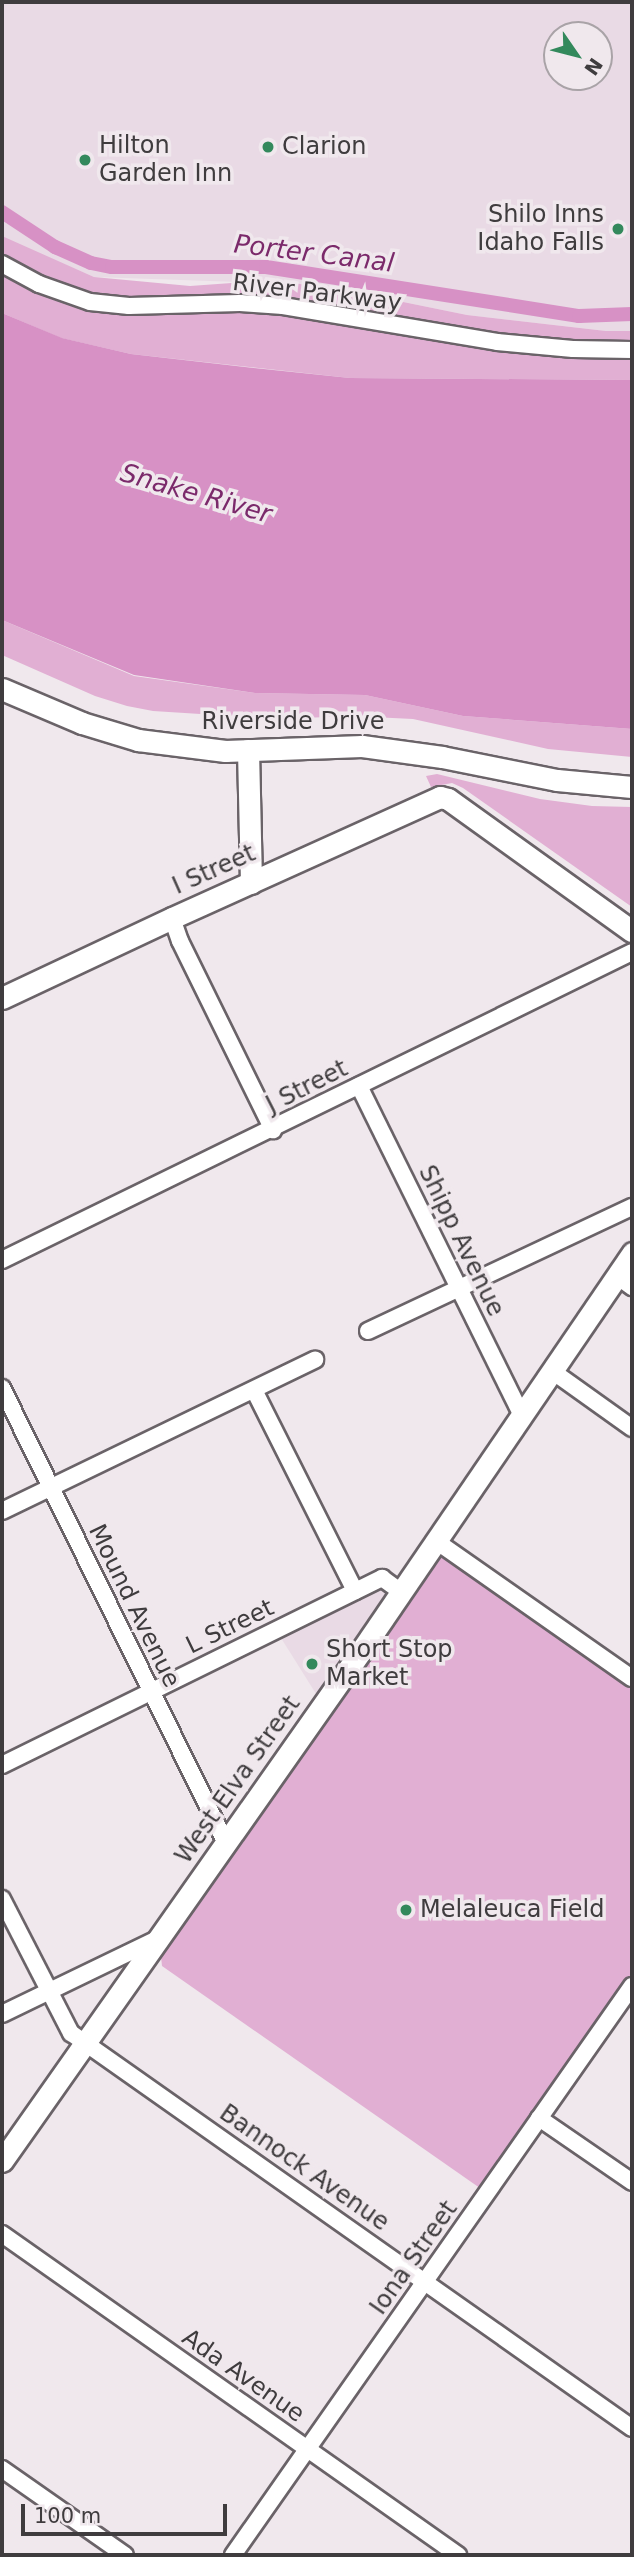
<!DOCTYPE html>
<html>
<head>
<meta charset="utf-8">
<style>
	body { margin:0 }
	#map { position:relative; width:634px; height:2557px; overflow:hidden; background:#f0e8ed; font-family:"DejaVu Sans",sans-serif }
	div>[style] { position:absolute }
	.built>* { inset:0; background:#e9dae5 }
	.green>* { inset:0; background:#e1afd3 }
	.water>* { inset:0; background:#d791c5 }
	.canal>* { height:14px; margin:-7px; padding:0 7px; transform-origin:7px; border-radius:7px; background:#d791c5 }
	.roads { filter:drop-shadow(2px 0 #6a6368) drop-shadow(-2px 0 #6a6368) drop-shadow(0 2px #6a6368) drop-shadow(0 -2px #6a6368) }
	.street>* { height:16px; margin:-8px; padding:0 8px; transform-origin:8px; border-radius:8px; background:#fff }
	.secondary>* { height:21px; margin:-10.5px; padding:0 10.5px; transform-origin:10.5px; border-radius:10.5px; background:#fff }
	.dots>* { width:19px; height:19px; translate:-50% -50%; box-sizing:border-box; border:4px solid #f0e8ed; border-radius:50% }
	span { translate:-50% -50%; white-space:nowrap; text-align:center; line-height:1.15; -webkit-text-stroke:7px #f0e8ed; paint-order:stroke }
	.poi-label { font-size:24px; color:#3f3c3e }
	.left { translate:0 -50%; text-align:left }
	.right { translate:-100% -50%; text-align:right }
	.street-label { font-size:24px; color:#3f3c3e }
	.water-label { font-size:26px; color:#7b2a6b; font-style:italic }
	.frame { position:absolute; inset:0; border:4px solid #3f3c3e; pointer-events:none }
	.north { position:absolute; left:543px; top:21px; width:70px; height:70px; box-sizing:border-box; background:#f0e8ed; border:2px solid #a9a3a7; border-radius:50%; rotate:125deg; font-size:19px; font-weight:700; line-height:28px; text-align:center; color:#3f3c3e }
	.north::after { content:''; display:block; margin:auto; width:24px; height:32px; background:#33895c; clip-path:polygon(50% 0,100% 100%,50% 72%,0 100%) }
	.scale { position:absolute; left:21px; top:2504px; width:206px; height:32px; box-sizing:border-box; border:4px solid #3f3c3e; border-top:0; padding-left:9px; font-size:21px; line-height:24px; white-space:nowrap; color:#3f3c3e; -webkit-text-stroke:5px #f0e8ed; paint-order:stroke }
</style>
</head>
<body>
<div id="map">
	<div class="built">
		<div style="clip-path:polygon(evenodd,2px 2px,632px 2px,632px 331px,606px 331px,467px 315px,359px 293px,274px 280px,239px 282px,94px 277px,6px 239px,2px 236px,2px 2px,557px 35px,599px 35px,599px 77px,557px 77px,557px 35px)"></div>
		<div style="clip-path:polygon(382px 1578px,401px 1592px,323px 1705px,276px 1630px)"></div>
	</div>
	<div class="green">
		<div style="clip-path:polygon(2px 236px,94px 277px,190px 286px,274px 280px,359px 293px,467px 315px,606px 331px,632px 331px,632px 380px,350px 378px,131px 354px,61px 338px,2px 313px)"></div>
		<div style="clip-path:polygon(2px 620px,134px 676px,255px 693px,365px 695px,463px 716px,632px 729px,632px 757px,548px 749px,413px 719px,352px 716px,278px 719px,153px 711px,127px 706px,95px 696px,2px 655px)"></div>
		<div style="clip-path:polygon(437px 774px,540px 799px,592px 806px,632px 807px,632px 907px,463px 788px,452px 783px,431px 787px,426px 776px)"></div>
		<div style="clip-path:polygon(436px 1541px,632px 1678px,632px 1986px,487px 2193px,162px 1966px,159px 1939px)"></div>
	</div>
	<div class="water">
		<div style="clip-path:polygon(2px 313px,62px 338px,131px 354px,245px 367px,350px 378px,632px 380px,632px 729px,463px 716px,365px 695px,255px 693px,134px 675px,2px 620px)"></div>
	</div>
	<div class="canal">
		<div style="left:2px;top:212px;width:64px;rotate:33.4deg"></div>
		<div style="left:55px;top:247px;width:39px;rotate:24deg"></div>
		<div style="left:91px;top:263px;width:21px;rotate:11deg"></div>
		<div style="left:112px;top:267px;width:154px"></div>
		<div style="left:266px;top:267px;width:317px;rotate:8.9deg"></div>
		<div style="left:579px;top:316px;width:53px;rotate:-2.2deg"></div>
	</div>
	<div class="roads">
		<div class="street">
			<div style="left:2px;top:264px;width:42px;rotate:28.4deg"></div>
			<div style="left:39px;top:284px;width:54px;rotate:19.4deg"></div>
			<div style="left:90px;top:302px;width:39px;rotate:6deg"></div>
			<div style="left:129px;top:306px;width:111px;rotate:-1.5deg"></div>
			<div style="left:240px;top:303px;width:43px;rotate:4deg"></div>
			<div style="left:283px;top:306px;width:217px;rotate:9.5deg"></div>
			<div style="left:497px;top:342px;width:76px;rotate:5.3deg"></div>
			<div style="left:573px;top:349px;width:59px;rotate:1deg"></div>
			<div style="left:172px;top:918px;width:24px;rotate:71deg"></div>
			<div style="left:180px;top:941px;width:211px;rotate:63.8deg"></div>
			<div style="left:359px;top:1086px;width:368px;rotate:63.7deg"></div>
			<div style="left:2px;top:1260px;width:701px;rotate:-26.05deg"></div>
			<div style="left:617px;top:1276px;width:19px;rotate:36deg"></div>
			<div style="left:368px;top:1331px;width:292px;rotate:-25.2deg"></div>
			<div style="left:552px;top:1371px;width:98px;rotate:35.5deg"></div>
			<div style="left:2px;top:1388px;width:507px;rotate:63.79deg"></div>
			<div style="left:254px;top:1390px;width:225px;rotate:63.3deg"></div>
			<div style="left:2px;top:1511px;width:348px;rotate:-25.8deg"></div>
			<div style="left:436px;top:1541px;width:239px;rotate:35deg"></div>
			<div style="left:2px;top:1765px;width:424px;rotate:-26.2deg"></div>
			<div style="left:382px;top:1578px;width:24px;rotate:36deg"></div>
			<div style="left:2px;top:1899px;width:151px;rotate:62.8deg"></div>
			<div style="left:71px;top:2033px;width:686px;rotate:35.15deg"></div>
			<div style="left:2px;top:2014px;width:172px;rotate:-25.8deg"></div>
			<div style="left:539px;top:2118px;width:113px;rotate:34.5deg"></div>
			<div style="left:2px;top:2234px;width:558px;rotate:35.14deg"></div>
			<div style="left:2px;top:2469px;width:150px;rotate:35deg"></div>
			<div style="left:233px;top:2555px;width:695px;rotate:-54.96deg"></div>
		</div>
		<div class="secondary">
			<div style="left:2px;top:689px;width:87px;rotate:23deg"></div>
			<div style="left:82px;top:723px;width:59px;rotate:16.9deg"></div>
			<div style="left:138px;top:740px;width:88px;rotate:7.2deg"></div>
			<div style="left:225px;top:751px;width:137px;rotate:-2.1deg"></div>
			<div style="left:362px;top:746px;width:81px;rotate:7.8deg"></div>
			<div style="left:442px;top:757px;width:117px;rotate:11.3deg"></div>
			<div style="left:557px;top:780px;width:75px;rotate:5.3deg"></div>
			<div style="left:248px;top:750px;width:133px;rotate:88.7deg"></div>
			<div style="left:2px;top:998px;width:188px;rotate:-25.2deg"></div>
			<div style="left:172px;top:918px;width:294px;rotate:-24.3deg"></div>
			<div style="left:440px;top:797px;width:8px;rotate:14deg"></div>
			<div style="left:448px;top:799px;width:226px;rotate:35.7deg"></div>
			<div style="left:2px;top:2161px;width:624px;rotate:-54.86deg"></div>
			<div style="left:361px;top:1651px;width:482px;rotate:-55.7deg"></div>
		</div>
	</div>
	<div class="dots">
		<div style="left:268px;top:147px;background:#33895c"></div>
		<div style="left:85px;top:160px;background:#33895c"></div>
		<div style="left:618px;top:229px;background:#33895c"></div>
		<div style="left:312px;top:1664px;background:#33895c"></div>
		<div style="left:406px;top:1910px;background:#33895c"></div>
	</div>
	<div class="poi-label">
		<span class="left" style="left:99px;top:160px">Hilton<br>Garden Inn</span>
		<span class="left" style="left:282px;top:147px">Clarion</span>
		<span class="right" style="left:604px;top:229px">Shilo Inns<br>Idaho Falls</span>
		<span class="left" style="left:326px;top:1664px">Short Stop<br>Market</span>
		<span class="left" style="left:420px;top:1910px">Melaleuca Field</span>
	</div>
	<div class="street-label">
		<span style="left:317px;top:293px;rotate:7deg">River Parkway</span>
		<span style="left:293px;top:722px">Riverside Drive</span>
		<span style="left:214px;top:870px;rotate:-24deg">I Street</span>
		<span style="left:307px;top:1087px;rotate:-27deg">J Street</span>
		<span style="left:461px;top:1241px;rotate:64deg">Shipp Avenue</span>
		<span style="left:134px;top:1606px;rotate:64deg">Mound Avenue</span>
		<span style="left:230px;top:1627px;rotate:-26deg">L Street</span>
		<span style="left:238px;top:1780px;rotate:-55deg">West Elva Street</span>
		<span style="left:304px;top:2168px;rotate:35deg">Bannock Avenue</span>
		<span style="left:414px;top:2258px;rotate:-55deg">Iona Street</span>
		<span style="left:243px;top:2376px;rotate:35deg">Ada Avenue</span>
	</div>
	<div class="water-label">
		<span style="left:314px;top:254px;rotate:7deg">Porter Canal</span>
		<span style="left:196px;top:494px;rotate:16deg">Snake River</span>
	</div>
	<div class="frame"></div>
	<div class="north">N</div>
	<div class="scale">100 m</div>
</div>
</body>
</html>
